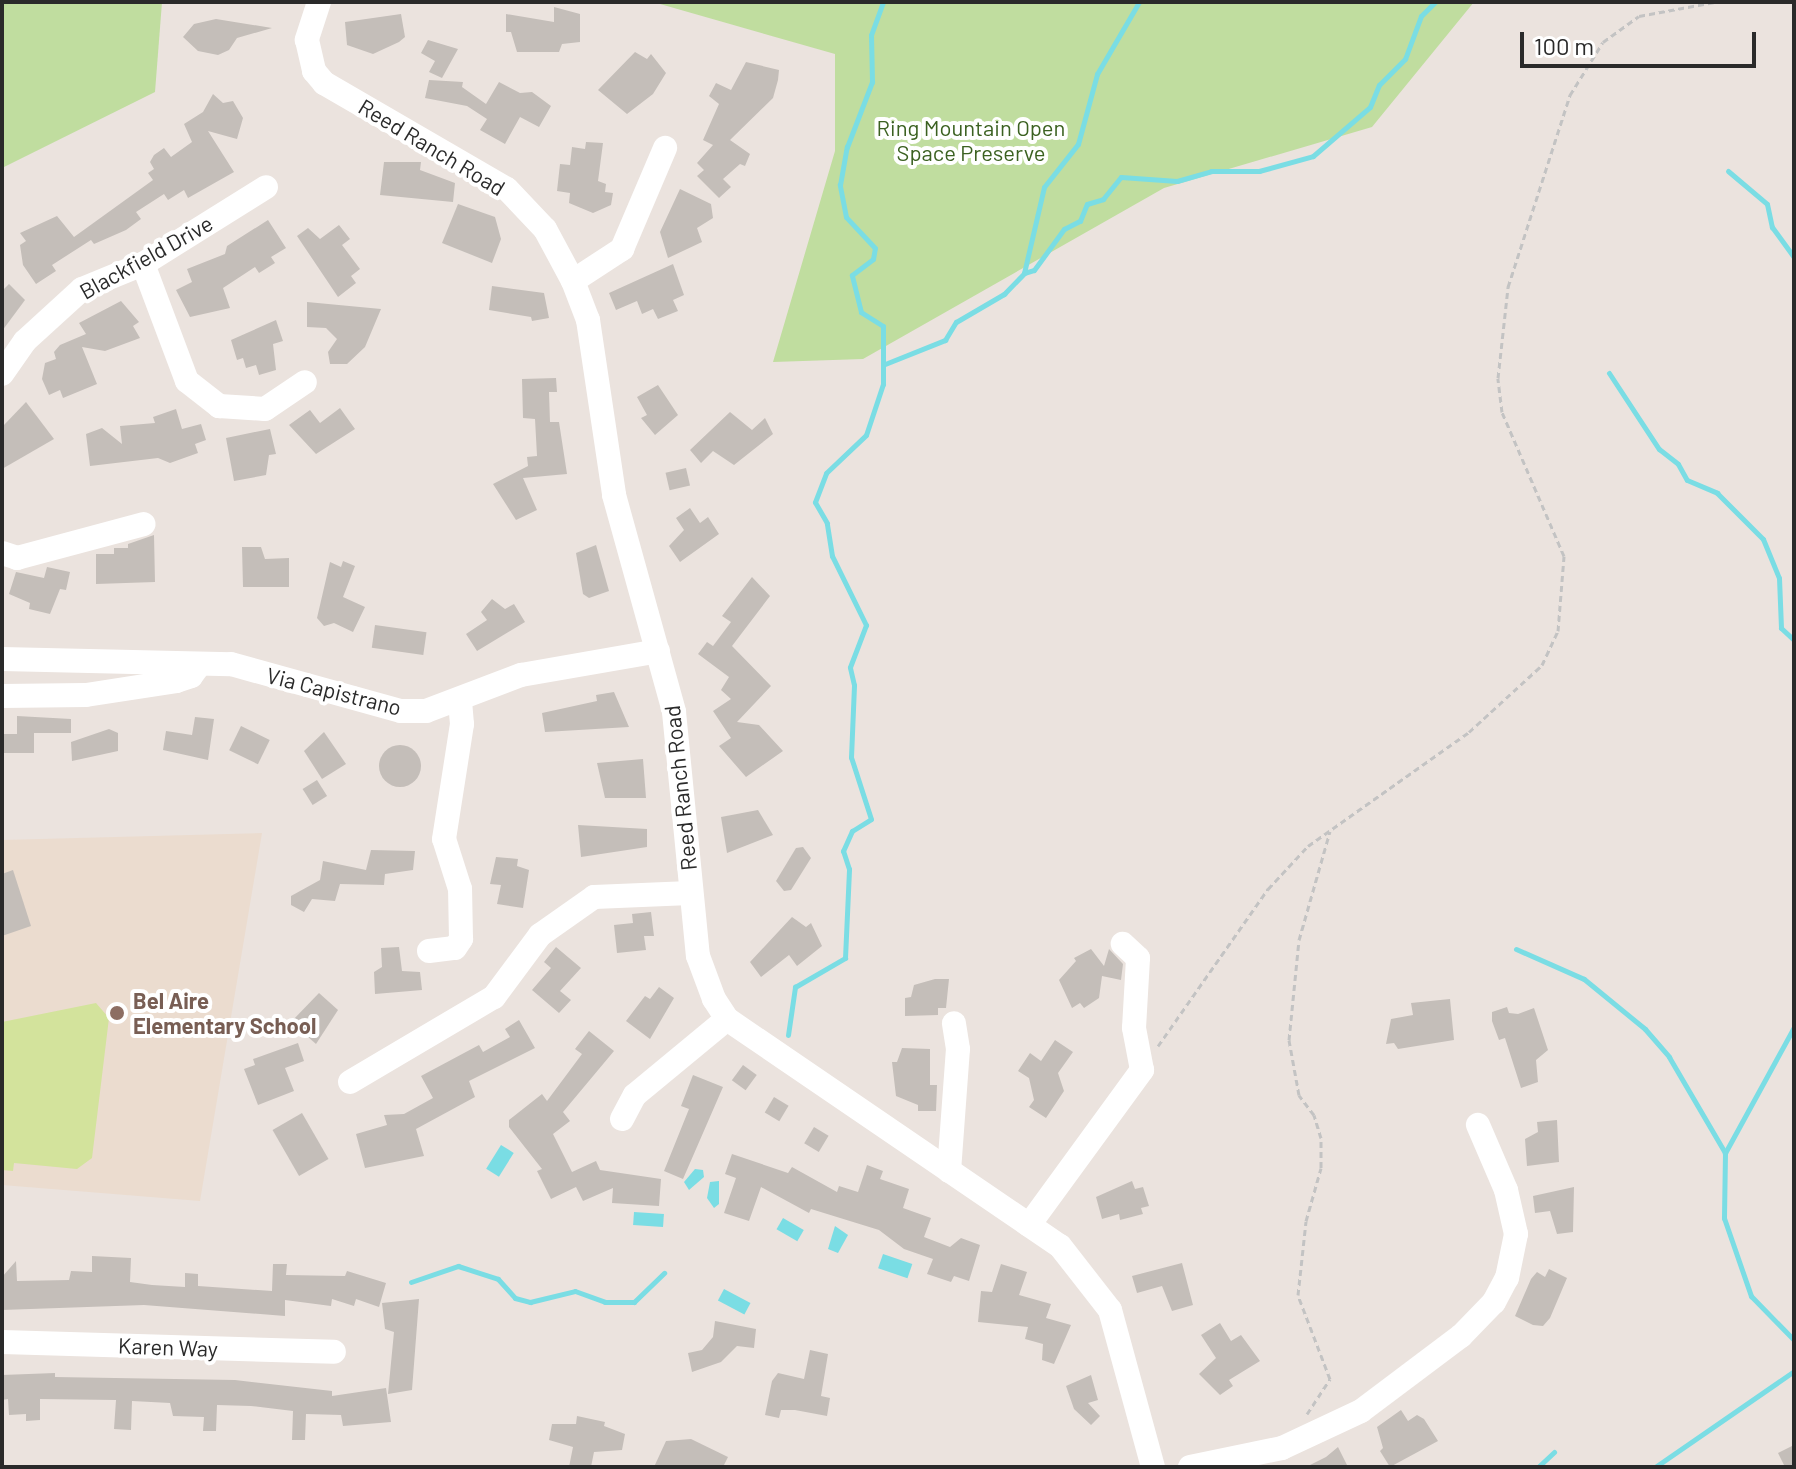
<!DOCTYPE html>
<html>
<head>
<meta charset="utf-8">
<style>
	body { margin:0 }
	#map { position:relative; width:1796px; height:1469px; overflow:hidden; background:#ebe3de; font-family:Barlow,sans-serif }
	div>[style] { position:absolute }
	.education>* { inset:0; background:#ebdccf }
	.green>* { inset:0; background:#c0dd9f }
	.pitch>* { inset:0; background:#d3e39c }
	.water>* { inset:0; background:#7adde4; transform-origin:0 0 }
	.stream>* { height:5px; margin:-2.5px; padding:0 2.5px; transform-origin:2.5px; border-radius:2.5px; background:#7adde4 }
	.building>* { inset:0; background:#c4beb9; transform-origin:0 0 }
	.round { border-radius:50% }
	.path>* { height:3px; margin-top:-1.5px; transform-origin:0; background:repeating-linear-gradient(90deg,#c3c3c3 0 6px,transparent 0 10px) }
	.minor>* { height:24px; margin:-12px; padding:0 12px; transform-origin:12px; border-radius:12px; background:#fff }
	.dots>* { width:22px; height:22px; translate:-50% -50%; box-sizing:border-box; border:4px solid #fff; border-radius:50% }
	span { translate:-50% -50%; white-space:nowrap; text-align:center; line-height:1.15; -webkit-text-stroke:8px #fff; paint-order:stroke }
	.park-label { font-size:22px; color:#3b6121 }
	.street-label { font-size:22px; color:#2a2a2a }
	.education-label { font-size:22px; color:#785e54; font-weight:700 }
	.left { translate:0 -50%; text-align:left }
	.frame { position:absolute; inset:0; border:4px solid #2a2a2a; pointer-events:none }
	.scale { position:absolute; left:1520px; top:32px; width:236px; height:36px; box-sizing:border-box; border:4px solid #2a2a2a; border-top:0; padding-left:10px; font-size:24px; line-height:28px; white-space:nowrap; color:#2a2a2a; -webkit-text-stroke:6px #fff; paint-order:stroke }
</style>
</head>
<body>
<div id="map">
	<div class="education">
		<div style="clip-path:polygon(262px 833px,200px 1201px,2px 1185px,2px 840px)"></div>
	</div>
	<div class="green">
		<div style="clip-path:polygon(2px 2px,162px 2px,155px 92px,2px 168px)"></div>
		<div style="clip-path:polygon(653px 2px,1474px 2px,1372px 127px,1164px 188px,863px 359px,773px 362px,835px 151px,835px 54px)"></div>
	</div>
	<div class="pitch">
		<div style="clip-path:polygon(96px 1003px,109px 1018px,92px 1158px,77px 1169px,14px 1163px,13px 1171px,2px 1170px,2px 1022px)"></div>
	</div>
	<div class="water">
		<div style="left:501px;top:1145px;width:15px;height:28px;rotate:32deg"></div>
		<div style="clip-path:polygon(695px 1169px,703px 1170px,704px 1177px,689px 1190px,684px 1182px)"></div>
		<div style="clip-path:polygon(719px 1181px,719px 1204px,714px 1208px,707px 1198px,710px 1182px)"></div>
		<div style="left:634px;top:1212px;width:30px;height:13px;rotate:4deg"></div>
		<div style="left:783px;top:1218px;width:24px;height:13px;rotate:30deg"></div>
		<div style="clip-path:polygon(835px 1226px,848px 1235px,838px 1253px,828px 1249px)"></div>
		<div style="left:883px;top:1254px;width:31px;height:15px;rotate:19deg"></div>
		<div style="left:724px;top:1289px;width:30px;height:13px;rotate:28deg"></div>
	</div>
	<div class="stream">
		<div style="left:1728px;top:171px;width:51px;rotate:40.2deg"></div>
		<div style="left:1767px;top:204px;width:24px;rotate:78deg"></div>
		<div style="left:1772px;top:227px;width:37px;rotate:54deg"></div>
		<div style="left:1024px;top:273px;width:10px;rotate:-17deg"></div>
		<div style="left:1034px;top:270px;width:51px;rotate:-53.8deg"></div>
		<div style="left:1064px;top:229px;width:18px;rotate:-27deg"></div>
		<div style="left:1080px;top:221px;width:18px;rotate:-68deg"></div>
		<div style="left:1087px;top:204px;width:17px;rotate:-17deg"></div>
		<div style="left:1103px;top:199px;width:28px;rotate:-51deg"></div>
		<div style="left:1121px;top:177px;width:56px;rotate:4.1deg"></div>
		<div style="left:1177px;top:181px;width:35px;rotate:-16deg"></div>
		<div style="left:1211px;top:171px;width:48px"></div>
		<div style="left:1259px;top:171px;width:56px;rotate:-15.5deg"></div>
		<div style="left:1313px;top:156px;width:75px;rotate:-40.7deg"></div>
		<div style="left:1370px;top:107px;width:24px;rotate:-68deg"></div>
		<div style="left:1379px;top:85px;width:37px;rotate:-45deg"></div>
		<div style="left:1405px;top:59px;width:46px;rotate:-69.6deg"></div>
		<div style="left:1421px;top:16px;width:20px;rotate:-45deg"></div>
		<div style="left:885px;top:364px;width:65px;rotate:-21.8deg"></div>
		<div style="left:945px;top:340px;width:21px;rotate:-59deg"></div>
		<div style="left:956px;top:322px;width:56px;rotate:-30.3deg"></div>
		<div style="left:1004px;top:294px;width:29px;rotate:-46deg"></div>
		<div style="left:1024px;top:273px;width:88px;rotate:-76.9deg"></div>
		<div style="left:1044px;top:187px;width:55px;rotate:-51.7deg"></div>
		<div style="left:1078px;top:144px;width:73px;rotate:-74.8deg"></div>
		<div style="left:1097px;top:74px;width:83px;rotate:-59.7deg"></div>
		<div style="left:1609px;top:373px;width:91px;rotate:56.7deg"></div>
		<div style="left:1659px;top:449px;width:24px;rotate:38deg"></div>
		<div style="left:1678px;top:464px;width:18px;rotate:61deg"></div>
		<div style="left:1687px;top:480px;width:33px;rotate:23deg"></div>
		<div style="left:1717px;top:493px;width:65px;rotate:45deg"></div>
		<div style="left:1763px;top:539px;width:42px;rotate:67.7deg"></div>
		<div style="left:1779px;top:578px;width:50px;rotate:87.7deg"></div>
		<div style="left:1781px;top:628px;width:18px;rotate:43deg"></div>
		<div style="left:1794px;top:550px;width:3px;rotate:90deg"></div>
		<div style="left:1794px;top:883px;width:59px;rotate:90deg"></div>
		<div style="left:1516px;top:949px;width:74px;rotate:23.8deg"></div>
		<div style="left:1584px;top:979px;width:79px;rotate:39.3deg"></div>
		<div style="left:1645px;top:1029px;width:37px;rotate:49deg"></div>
		<div style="left:1669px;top:1057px;width:111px;rotate:59.7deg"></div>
		<div style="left:1794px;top:1027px;width:144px;rotate:118.7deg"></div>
		<div style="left:1725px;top:1153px;width:65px;rotate:90.9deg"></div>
		<div style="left:1724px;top:1218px;width:83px;rotate:70.9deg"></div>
		<div style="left:1751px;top:1296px;width:62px;rotate:45.7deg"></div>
		<div style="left:788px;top:1035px;width:49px;rotate:-81.7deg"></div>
		<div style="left:795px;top:987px;width:58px;rotate:-30.1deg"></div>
		<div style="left:845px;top:958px;width:89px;rotate:-87.4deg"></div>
		<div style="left:849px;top:869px;width:19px;rotate:-108deg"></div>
		<div style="left:843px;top:851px;width:22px;rotate:-66deg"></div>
		<div style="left:852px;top:831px;width:22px;rotate:-32deg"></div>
		<div style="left:871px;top:819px;width:65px;rotate:-107.9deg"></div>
		<div style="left:851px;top:757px;width:72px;rotate:-87.6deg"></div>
		<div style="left:854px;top:685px;width:18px;rotate:-103deg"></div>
		<div style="left:850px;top:667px;width:45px;rotate:-69.1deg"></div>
		<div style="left:866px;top:625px;width:77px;rotate:-116.2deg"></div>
		<div style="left:832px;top:556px;width:33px;rotate:-99deg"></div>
		<div style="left:827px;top:523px;width:24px;rotate:-120deg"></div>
		<div style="left:815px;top:502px;width:31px;rotate:-69deg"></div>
		<div style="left:826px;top:473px;width:55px;rotate:-43.5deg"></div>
		<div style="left:866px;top:435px;width:54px;rotate:-71.6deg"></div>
		<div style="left:883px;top:384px;width:58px;rotate:-90deg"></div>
		<div style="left:883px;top:326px;width:26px;rotate:-148deg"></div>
		<div style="left:861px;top:312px;width:38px;rotate:-104deg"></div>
		<div style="left:852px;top:275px;width:26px;rotate:-37deg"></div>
		<div style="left:873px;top:259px;width:11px;rotate:-80deg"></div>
		<div style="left:875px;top:248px;width:42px;rotate:-133.1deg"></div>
		<div style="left:846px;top:217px;width:33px;rotate:-101deg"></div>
		<div style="left:840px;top:185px;width:39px;rotate:-80deg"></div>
		<div style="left:847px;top:147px;width:70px;rotate:-69deg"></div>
		<div style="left:872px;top:82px;width:47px;rotate:-91.2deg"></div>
		<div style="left:871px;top:35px;width:35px;rotate:-70deg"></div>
		<div style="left:411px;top:1282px;width:50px;rotate:-18.8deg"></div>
		<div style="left:458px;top:1266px;width:42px;rotate:18deg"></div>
		<div style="left:498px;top:1279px;width:25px;rotate:48deg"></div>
		<div style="left:515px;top:1298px;width:16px;rotate:15deg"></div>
		<div style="left:530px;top:1302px;width:46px;rotate:-13.7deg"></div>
		<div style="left:575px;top:1291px;width:32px;rotate:20deg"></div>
		<div style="left:605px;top:1302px;width:29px"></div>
		<div style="left:634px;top:1302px;width:42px;rotate:-44deg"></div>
		<div style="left:1538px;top:1467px;width:22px;rotate:-43deg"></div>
		<div style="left:1655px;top:1467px;width:169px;rotate:-34.6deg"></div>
	</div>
	<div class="building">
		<div style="clip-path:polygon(554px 7px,580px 14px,580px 42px,562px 44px,559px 52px,517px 52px,511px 32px,506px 32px,506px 14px,554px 22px)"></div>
		<div style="clip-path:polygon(401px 14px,405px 37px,399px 42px,373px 54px,347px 45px,345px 22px)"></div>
		<div style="clip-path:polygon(216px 19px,272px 28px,237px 38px,229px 50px,218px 55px,198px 51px,183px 37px,194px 24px)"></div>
		<div style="clip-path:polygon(428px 40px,458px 49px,442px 78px,429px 72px,435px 61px,421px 53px)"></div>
		<div style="clip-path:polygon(635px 52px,647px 59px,651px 54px,666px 73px,653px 94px,627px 114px,598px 90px)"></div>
		<div style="clip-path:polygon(746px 62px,779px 70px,778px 80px,773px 98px,730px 140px,750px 154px,745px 166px,740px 164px,723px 179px,731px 187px,719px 198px,697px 176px,704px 170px,697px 163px,713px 145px,703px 140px,719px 104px,709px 96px,716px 83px,731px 90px)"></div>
		<div style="clip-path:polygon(429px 80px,463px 82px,462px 87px,486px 104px,499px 82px,520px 93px,532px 92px,551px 106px,539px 127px,520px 117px,505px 144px,480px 130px,487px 119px,467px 106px,425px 98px)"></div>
		<div style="clip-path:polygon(213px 94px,223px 103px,233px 101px,243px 118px,237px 139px,208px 131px,234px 172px,188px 198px,184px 190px,168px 200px,164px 194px,136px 212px,141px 219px,126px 230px,94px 244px,91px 240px,52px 265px,56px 271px,36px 284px,23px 265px,20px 245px,26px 241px,20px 233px,57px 216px,74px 237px,153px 180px,148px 173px,154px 169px,150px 162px,154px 155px,164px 148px,171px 157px,192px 142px,184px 124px,203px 112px)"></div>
		<div style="clip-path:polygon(586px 142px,603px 143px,598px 181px,606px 184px,605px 192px,613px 193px,611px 205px,593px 213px,569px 203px,570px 193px,557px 191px,560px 164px,570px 165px,572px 147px,585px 149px)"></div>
		<div style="clip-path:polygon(384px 162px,421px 162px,420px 170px,455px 183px,453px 202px,380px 195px)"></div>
		<div style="clip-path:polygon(680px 189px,711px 204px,713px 218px,697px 228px,702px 242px,668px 258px,660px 232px)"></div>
		<div style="clip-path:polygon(458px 204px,495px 217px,501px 239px,492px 263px,442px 243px)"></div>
		<div style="clip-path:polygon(268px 220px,286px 248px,271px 257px,275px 263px,259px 273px,255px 267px,223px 288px,230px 308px,190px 317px,176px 290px,192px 282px,187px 269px,225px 254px,227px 246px)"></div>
		<div style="clip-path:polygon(339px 225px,350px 239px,342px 245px,360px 269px,351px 276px,356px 283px,338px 297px,297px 236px,308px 228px,320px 239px)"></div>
		<div style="clip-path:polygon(673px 264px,684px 295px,673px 300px,678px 311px,658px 319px,653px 309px,642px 314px,637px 301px,616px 310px,609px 293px)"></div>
		<div style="clip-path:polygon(9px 284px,25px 300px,2px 331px,2px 291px)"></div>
		<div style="clip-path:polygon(492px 286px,544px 293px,549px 318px,532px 321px,531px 317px,489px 310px)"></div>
		<div style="clip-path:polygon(121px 301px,139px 322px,133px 326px,140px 338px,105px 351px,82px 347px,97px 384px,63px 398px,60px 390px,49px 395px,42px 379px,45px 363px,56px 359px,54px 352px,60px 345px,86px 334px,79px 323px)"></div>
		<div style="clip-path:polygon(307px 302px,381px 309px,365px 347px,347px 364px,330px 364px,328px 352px,337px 339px,326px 328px,307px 327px)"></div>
		<div style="clip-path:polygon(276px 320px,283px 341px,273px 344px,276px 370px,259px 375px,256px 365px,246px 368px,243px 358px,237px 360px,231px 340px)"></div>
		<div style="clip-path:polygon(556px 378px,557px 392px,549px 392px,550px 422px,559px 422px,567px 474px,523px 478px,537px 510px,516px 520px,493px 484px,528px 466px,527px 457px,537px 456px,535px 419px,523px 418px,522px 379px)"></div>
		<div style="clip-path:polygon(658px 385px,678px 415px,655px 435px,641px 418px,647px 415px,637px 397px)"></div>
		<div style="clip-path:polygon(26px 402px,54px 439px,2px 469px,3px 426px)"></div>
		<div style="clip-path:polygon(340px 408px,355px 429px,316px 454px,289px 425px,310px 410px,320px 423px)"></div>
		<div style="clip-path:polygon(176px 409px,182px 429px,201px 424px,206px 440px,195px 444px,198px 453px,170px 463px,158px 458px,90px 466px,86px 434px,102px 428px,122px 444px,120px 426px,155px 423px,153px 417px)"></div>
		<div style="clip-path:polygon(730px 412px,752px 430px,765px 418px,773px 434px,734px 465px,713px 451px,701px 463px,690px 450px)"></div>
		<div style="clip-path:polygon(270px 429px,276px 454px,269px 455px,266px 475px,234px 481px,226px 438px)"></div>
		<div style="left:686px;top:468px;width:18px;height:21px;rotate:77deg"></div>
		<div style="clip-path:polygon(690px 508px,700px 523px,708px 517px,719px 534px,680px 562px,669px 546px,684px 530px,676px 518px)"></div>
		<div style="clip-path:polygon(154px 535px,155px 582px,96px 584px,96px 554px,114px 554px,114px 548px,128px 548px,128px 544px)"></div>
		<div style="clip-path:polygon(596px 545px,609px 591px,589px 598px,583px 594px,576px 553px)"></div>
		<div style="clip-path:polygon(242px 547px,261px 547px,265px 559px,289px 558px,289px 587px,243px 587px)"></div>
		<div style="clip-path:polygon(343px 561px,355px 566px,343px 597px,365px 607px,353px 632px,334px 623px,324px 626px,317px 618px,330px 562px,341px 567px)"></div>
		<div style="clip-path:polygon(47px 567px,70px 572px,66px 590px,60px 589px,50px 614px,29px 609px,30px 603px,9px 594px,16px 572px,44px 578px)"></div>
		<div style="clip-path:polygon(752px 577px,770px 596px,732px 646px,771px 686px,737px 722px,759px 725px,783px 751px,746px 777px,719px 746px,731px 738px,713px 711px,731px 699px,721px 690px,729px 677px,698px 654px,707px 642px,713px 646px,731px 622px,722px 616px)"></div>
		<div style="clip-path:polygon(492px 599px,505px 609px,514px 604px,525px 622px,477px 651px,466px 634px,487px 620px,481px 612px)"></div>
		<div style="left:375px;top:625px;width:52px;height:23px;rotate:8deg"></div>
		<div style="clip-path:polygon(614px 692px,629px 727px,545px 732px,542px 713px,597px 701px,596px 695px)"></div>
		<div style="clip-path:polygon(17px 716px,71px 719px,71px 733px,34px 733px,34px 753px,2px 753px,3px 734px,17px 734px)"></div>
		<div style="clip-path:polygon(195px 717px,214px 719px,208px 760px,163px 750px,166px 731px,192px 735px)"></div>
		<div style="left:241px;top:726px;width:32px;height:27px;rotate:26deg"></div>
		<div style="clip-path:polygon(109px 729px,118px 733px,118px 751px,72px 761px,71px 742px)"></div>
		<div style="clip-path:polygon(324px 732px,346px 764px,322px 779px,304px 751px)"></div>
		<div class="round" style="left:379px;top:745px;width:42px;height:42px"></div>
		<div style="clip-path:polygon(643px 759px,646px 798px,605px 798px,597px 763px)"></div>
		<div style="left:317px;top:780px;width:19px;height:17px;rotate:58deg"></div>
		<div style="clip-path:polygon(758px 810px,773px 835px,727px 853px,721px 817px)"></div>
		<div style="clip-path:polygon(578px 825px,647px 829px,647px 847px,581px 857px)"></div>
		<div style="clip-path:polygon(803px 847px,811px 858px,791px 890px,784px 891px,776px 881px,796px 848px)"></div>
		<div style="clip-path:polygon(371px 850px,415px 851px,413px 870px,385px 874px,384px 885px,340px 884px,335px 901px,312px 899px,304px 912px,291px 905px,291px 896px,320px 880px,323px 861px,366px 870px)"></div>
		<div style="clip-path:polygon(496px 857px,518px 859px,517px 866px,529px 870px,523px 908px,497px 904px,501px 885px,490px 884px)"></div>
		<div style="clip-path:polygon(13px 870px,31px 926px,2px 936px,2px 874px)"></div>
		<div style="clip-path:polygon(651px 912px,654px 936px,644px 936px,646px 950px,617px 953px,614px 925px,633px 923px,632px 914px)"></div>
		<div style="clip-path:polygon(792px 917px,806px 927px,811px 923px,822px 946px,797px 966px,789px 955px,761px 977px,750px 962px)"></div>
		<div style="clip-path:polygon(399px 947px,402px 971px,420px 972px,422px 990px,375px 994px,374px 972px,382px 967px,381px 948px)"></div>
		<div style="clip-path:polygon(556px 947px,581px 968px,560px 991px,571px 1000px,559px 1013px,532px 990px,551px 968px,544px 962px)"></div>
		<div style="clip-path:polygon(1091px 949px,1104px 966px,1109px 949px,1123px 964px,1121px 980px,1102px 976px,1099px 998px,1084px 1008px,1080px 1003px,1072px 1008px,1059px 980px,1076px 961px,1074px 958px)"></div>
		<div style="clip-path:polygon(935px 979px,949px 979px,946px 1008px,938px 1008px,938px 1015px,905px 1016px,905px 998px,911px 997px,914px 985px)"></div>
		<div style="clip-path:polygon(659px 987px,674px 998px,650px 1039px,626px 1021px,645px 996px,650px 999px)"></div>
		<div style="clip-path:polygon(319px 993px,338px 1010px,316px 1044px,291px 1022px)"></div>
		<div style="clip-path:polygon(1450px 999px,1454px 1040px,1398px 1049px,1394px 1043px,1386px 1044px,1391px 1019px,1413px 1015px,1411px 1003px)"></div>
		<div style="clip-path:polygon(1507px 1007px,1509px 1013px,1518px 1014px,1534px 1008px,1548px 1050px,1536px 1060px,1538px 1082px,1521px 1088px,1505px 1038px,1499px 1040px,1492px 1021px,1492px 1012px)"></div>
		<div style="clip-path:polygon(519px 1020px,535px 1048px,469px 1081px,475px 1097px,416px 1129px,424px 1156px,365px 1168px,356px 1134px,387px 1125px,384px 1115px,404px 1114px,433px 1098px,421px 1076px,479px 1045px,483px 1052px,510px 1037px,505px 1029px)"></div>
		<div style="clip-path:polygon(589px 1031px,614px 1051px,563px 1112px,570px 1121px,553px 1134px,572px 1172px,596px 1161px,600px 1170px,661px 1179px,659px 1206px,612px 1203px,613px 1188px,583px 1201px,576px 1187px,551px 1199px,537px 1171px,542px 1169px,509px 1127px,509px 1120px,542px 1094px,547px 1101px,582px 1054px,575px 1049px)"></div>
		<div style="clip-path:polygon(1055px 1040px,1073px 1052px,1058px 1073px,1064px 1091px,1046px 1118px,1029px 1107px,1034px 1100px,1029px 1078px,1018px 1071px,1030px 1053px,1041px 1061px)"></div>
		<div style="clip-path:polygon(298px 1043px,304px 1061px,285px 1068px,294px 1091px,258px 1105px,244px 1069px,255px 1065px,253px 1059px)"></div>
		<div style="clip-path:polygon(902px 1048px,930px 1049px,930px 1085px,937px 1085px,936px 1111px,918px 1111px,918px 1105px,896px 1096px,892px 1062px,897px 1062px)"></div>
		<div style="left:743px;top:1065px;width:17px;height:19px;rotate:36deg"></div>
		<div style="clip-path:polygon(693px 1075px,723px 1087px,683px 1179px,664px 1171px,689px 1109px,681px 1106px)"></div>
		<div style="left:774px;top:1097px;width:17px;height:18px;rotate:31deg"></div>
		<div style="left:302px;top:1113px;width:53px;height:34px;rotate:60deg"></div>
		<div style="clip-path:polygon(1557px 1120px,1559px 1162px,1527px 1166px,1525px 1139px,1538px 1132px,1537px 1122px)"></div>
		<div style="left:814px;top:1127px;width:17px;height:19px;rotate:31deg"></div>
		<div style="clip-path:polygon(732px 1154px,788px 1173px,792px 1167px,837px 1192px,839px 1186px,858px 1192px,867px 1165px,883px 1171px,880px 1179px,909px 1189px,903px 1208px,931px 1218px,924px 1237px,950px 1247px,961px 1238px,980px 1245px,969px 1281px,954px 1276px,951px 1282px,927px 1274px,933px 1259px,904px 1249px,879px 1230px,811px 1209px,809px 1213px,761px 1187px,749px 1221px,724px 1213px,736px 1178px,725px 1174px)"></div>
		<div style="clip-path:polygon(1132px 1181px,1135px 1189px,1143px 1187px,1149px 1206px,1141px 1208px,1143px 1214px,1120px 1220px,1119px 1214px,1102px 1219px,1096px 1197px)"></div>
		<div style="clip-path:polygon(1574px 1187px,1573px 1232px,1557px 1234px,1550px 1211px,1535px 1213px,1533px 1196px)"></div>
		<div style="clip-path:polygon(92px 1256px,131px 1258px,130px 1282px,152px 1285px,185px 1287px,185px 1273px,198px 1274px,198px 1286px,272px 1291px,273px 1264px,287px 1264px,286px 1275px,345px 1276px,347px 1271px,386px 1283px,379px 1307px,356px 1299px,354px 1306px,332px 1299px,331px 1306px,285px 1300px,285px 1316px,144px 1305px,2px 1310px,2px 1277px,16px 1261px,17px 1281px,69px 1280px,71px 1271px,92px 1272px)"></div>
		<div style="clip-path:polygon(1182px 1263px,1193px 1305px,1172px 1311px,1162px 1286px,1137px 1293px,1132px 1276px)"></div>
		<div style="clip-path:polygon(1001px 1264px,1027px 1272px,1019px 1295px,1051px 1304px,1046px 1318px,1071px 1325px,1054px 1364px,1042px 1360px,1043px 1344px,1025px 1339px,1028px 1327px,978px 1322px,981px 1291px,992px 1292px)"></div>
		<div style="clip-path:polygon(1549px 1269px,1567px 1278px,1550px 1318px,1543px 1326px,1533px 1325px,1515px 1316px,1531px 1279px,1537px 1272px,1545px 1277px)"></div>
		<div style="clip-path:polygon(419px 1299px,412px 1390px,388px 1394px,394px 1332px,385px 1329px,382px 1303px)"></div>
		<div style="clip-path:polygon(715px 1321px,756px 1329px,754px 1348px,737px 1346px,721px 1362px,692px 1372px,688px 1353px,702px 1350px,713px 1337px)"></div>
		<div style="clip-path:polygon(1220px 1323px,1231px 1341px,1241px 1335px,1260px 1361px,1229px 1380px,1233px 1386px,1220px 1395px,1199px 1374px,1216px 1358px,1201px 1335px)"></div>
		<div style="clip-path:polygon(810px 1350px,828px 1354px,821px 1396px,830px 1398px,827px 1416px,795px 1410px,781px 1410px,779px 1418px,765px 1415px,772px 1381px,778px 1373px,804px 1379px)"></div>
		<div style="clip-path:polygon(55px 1373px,55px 1377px,235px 1380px,332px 1391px,332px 1396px,386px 1388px,391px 1422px,343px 1426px,341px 1415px,306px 1414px,305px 1440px,292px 1440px,293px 1411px,251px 1406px,217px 1405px,216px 1431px,203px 1431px,204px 1417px,173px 1416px,170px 1403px,132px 1401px,131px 1430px,114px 1429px,116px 1400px,40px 1399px,40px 1420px,26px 1421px,26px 1414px,9px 1415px,8px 1399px,2px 1400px,2px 1375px)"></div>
		<div style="clip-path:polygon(1091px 1375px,1098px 1400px,1088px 1403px,1100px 1416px,1091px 1425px,1074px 1409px,1066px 1386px)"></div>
		<div style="clip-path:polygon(1401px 1410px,1408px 1421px,1417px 1415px,1424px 1419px,1438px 1441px,1390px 1467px,1380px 1451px,1383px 1448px,1377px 1427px)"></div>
		<div style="clip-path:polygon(577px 1416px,605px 1422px,604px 1426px,625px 1434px,622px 1450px,594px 1452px,591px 1467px,569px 1467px,573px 1447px,549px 1440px,552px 1424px,576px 1424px)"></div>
		<div style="clip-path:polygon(691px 1439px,728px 1457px,723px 1467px,654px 1467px,666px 1441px)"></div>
		<div style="clip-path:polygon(1794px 1445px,1794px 1467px,1785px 1467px,1778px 1453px)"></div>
		<div style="clip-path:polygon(1338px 1447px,1348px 1467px,1306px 1467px,1326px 1457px)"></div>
	</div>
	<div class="path">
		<div style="left:1158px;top:1046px;width:192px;rotate:-55deg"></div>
		<div style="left:1268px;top:889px;width:59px;rotate:-47.1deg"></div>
		<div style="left:1308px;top:846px;width:197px;rotate:-35.3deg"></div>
		<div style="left:1469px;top:732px;width:99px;rotate:-42.5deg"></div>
		<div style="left:1542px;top:665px;width:38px;rotate:-65deg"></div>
		<div style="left:1558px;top:631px;width:75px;rotate:-85.4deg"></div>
		<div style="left:1564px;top:556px;width:157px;rotate:-113.3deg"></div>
		<div style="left:1502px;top:412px;width:34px;rotate:-97deg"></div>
		<div style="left:1498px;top:378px;width:92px;rotate:-83.7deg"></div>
		<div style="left:1508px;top:287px;width:202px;rotate:-72.1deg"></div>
		<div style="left:1570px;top:95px;width:62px;rotate:-58.1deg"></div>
		<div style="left:1603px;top:42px;width:44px;rotate:-35.8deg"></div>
		<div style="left:1639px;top:16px;width:77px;rotate:-10.4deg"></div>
		<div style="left:1307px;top:1414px;width:42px;rotate:-56.7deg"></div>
		<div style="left:1330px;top:1379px;width:90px;rotate:-110.9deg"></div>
		<div style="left:1298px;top:1295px;width:74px;rotate:-83.8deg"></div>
		<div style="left:1306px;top:1221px;width:55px;rotate:-74.2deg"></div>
		<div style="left:1321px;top:1168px;width:30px;rotate:-90deg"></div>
		<div style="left:1321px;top:1138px;width:24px;rotate:-107deg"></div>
		<div style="left:1314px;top:1115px;width:25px;rotate:-127deg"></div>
		<div style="left:1299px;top:1095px;width:56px;rotate:-100.3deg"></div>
		<div style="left:1289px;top:1040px;width:100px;rotate:-84.3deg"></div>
		<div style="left:1299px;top:940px;width:113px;rotate:-74.1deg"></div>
	</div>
	<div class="minor">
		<div style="left:319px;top:2px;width:40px;rotate:108deg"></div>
		<div style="left:307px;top:40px;width:32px;rotate:77deg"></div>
		<div style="left:314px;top:71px;width:16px;rotate:50deg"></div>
		<div style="left:324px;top:83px;width:211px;rotate:30.1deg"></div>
		<div style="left:507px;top:189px;width:55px;rotate:46.5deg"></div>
		<div style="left:545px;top:229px;width:59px;rotate:61.7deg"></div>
		<div style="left:573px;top:281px;width:42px;rotate:69deg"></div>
		<div style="left:588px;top:320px;width:177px;rotate:81.5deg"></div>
		<div style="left:614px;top:495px;width:225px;rotate:74.5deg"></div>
		<div style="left:674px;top:712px;width:245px;rotate:84.4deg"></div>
		<div style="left:698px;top:956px;width:46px;rotate:69.6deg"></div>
		<div style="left:714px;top:999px;width:24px;rotate:57deg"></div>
		<div style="left:727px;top:1019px;width:403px;rotate:34.3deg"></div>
		<div style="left:1060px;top:1246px;width:81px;rotate:52deg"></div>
		<div style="left:1110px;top:1310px;width:163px;rotate:74.7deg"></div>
		<div style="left:143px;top:264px;width:125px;rotate:69.4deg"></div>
		<div style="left:187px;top:381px;width:41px;rotate:38deg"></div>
		<div style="left:219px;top:406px;width:46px;rotate:3.7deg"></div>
		<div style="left:265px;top:409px;width:48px;rotate:-34deg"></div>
		<div style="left:573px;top:281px;width:59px;rotate:-33.1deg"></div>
		<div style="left:622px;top:249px;width:110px;rotate:-66.9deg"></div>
		<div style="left:2px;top:374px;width:40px;rotate:-55.1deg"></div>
		<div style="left:25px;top:341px;width:77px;rotate:-42.4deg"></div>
		<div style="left:82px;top:289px;width:66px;rotate:-22.3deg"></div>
		<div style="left:143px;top:264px;width:145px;rotate:-32deg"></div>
		<div style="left:2px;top:553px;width:16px;rotate:18deg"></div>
		<div style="left:17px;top:558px;width:131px;rotate:-15deg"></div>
		<div style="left:2px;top:659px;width:229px;rotate:1.3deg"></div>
		<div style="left:231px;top:664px;width:176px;rotate:15.5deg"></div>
		<div style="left:401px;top:711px;width:25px"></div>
		<div style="left:426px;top:711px;width:102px;rotate:-20.8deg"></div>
		<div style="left:521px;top:675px;width:139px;rotate:-9.9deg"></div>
		<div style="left:2px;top:696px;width:84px;rotate:-0.7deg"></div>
		<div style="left:86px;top:695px;width:91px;rotate:-8.8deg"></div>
		<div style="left:176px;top:681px;width:16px;rotate:-18deg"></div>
		<div style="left:191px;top:676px;width:15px;rotate:-53deg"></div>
		<div style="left:429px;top:951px;width:26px;rotate:-7deg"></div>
		<div style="left:455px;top:948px;width:11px;rotate:-56deg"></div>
		<div style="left:461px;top:939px;width:50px;rotate:-91.1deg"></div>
		<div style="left:460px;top:889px;width:52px;rotate:-107.7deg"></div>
		<div style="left:444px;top:839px;width:116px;rotate:-81.1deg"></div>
		<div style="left:462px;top:724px;width:25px;rotate:-95deg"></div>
		<div style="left:350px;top:1082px;width:167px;rotate:-30.6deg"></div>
		<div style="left:494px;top:997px;width:77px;rotate:-53.4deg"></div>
		<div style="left:540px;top:935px;width:66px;rotate:-35.1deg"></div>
		<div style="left:594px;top:897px;width:96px;rotate:-2.4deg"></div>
		<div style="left:622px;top:1119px;width:27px;rotate:-62deg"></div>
		<div style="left:635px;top:1095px;width:119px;rotate:-39.6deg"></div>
		<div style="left:949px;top:1171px;width:122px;rotate:-85.8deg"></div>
		<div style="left:958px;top:1049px;width:26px;rotate:-99deg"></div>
		<div style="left:1029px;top:1225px;width:192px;rotate:-53.9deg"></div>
		<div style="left:1142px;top:1070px;width:43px;rotate:-100.8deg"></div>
		<div style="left:1134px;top:1028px;width:70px;rotate:-86.7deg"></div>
		<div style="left:1138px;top:958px;width:21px;rotate:-137deg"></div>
		<div style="left:2px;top:1342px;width:332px;rotate:1.7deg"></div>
		<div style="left:1190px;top:1467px;width:94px;rotate:-11.7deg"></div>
		<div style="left:1282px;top:1448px;width:87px;rotate:-25.1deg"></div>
		<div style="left:1361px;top:1411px;width:125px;rotate:-36.9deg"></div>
		<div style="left:1461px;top:1336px;width:47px;rotate:-45.9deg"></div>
		<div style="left:1494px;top:1302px;width:27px;rotate:-62deg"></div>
		<div style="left:1507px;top:1278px;width:45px;rotate:-78.4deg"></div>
		<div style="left:1516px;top:1234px;width:45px;rotate:-102.8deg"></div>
		<div style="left:1506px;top:1190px;width:71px;rotate:-113.3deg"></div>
	</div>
	<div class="dots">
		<div style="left:117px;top:1013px;background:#8d6e63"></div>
	</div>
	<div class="park-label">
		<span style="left:971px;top:140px">Ring Mountain Open<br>Space Preserve</span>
	</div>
	<div class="street-label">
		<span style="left:432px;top:147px;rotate:31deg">Reed Ranch Road</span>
		<span style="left:146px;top:257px;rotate:-29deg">Blackfield Drive</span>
		<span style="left:334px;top:691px;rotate:14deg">Via Capistrano</span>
		<span style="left:680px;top:788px;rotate:-96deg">Reed Ranch Road</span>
		<span style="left:168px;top:1347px;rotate:2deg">Karen Way</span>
	</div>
	<div class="education-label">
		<span class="left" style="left:133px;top:1013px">Bel Aire<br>Elementary School</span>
	</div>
	<div class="frame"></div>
	<div class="scale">100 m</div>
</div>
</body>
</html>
